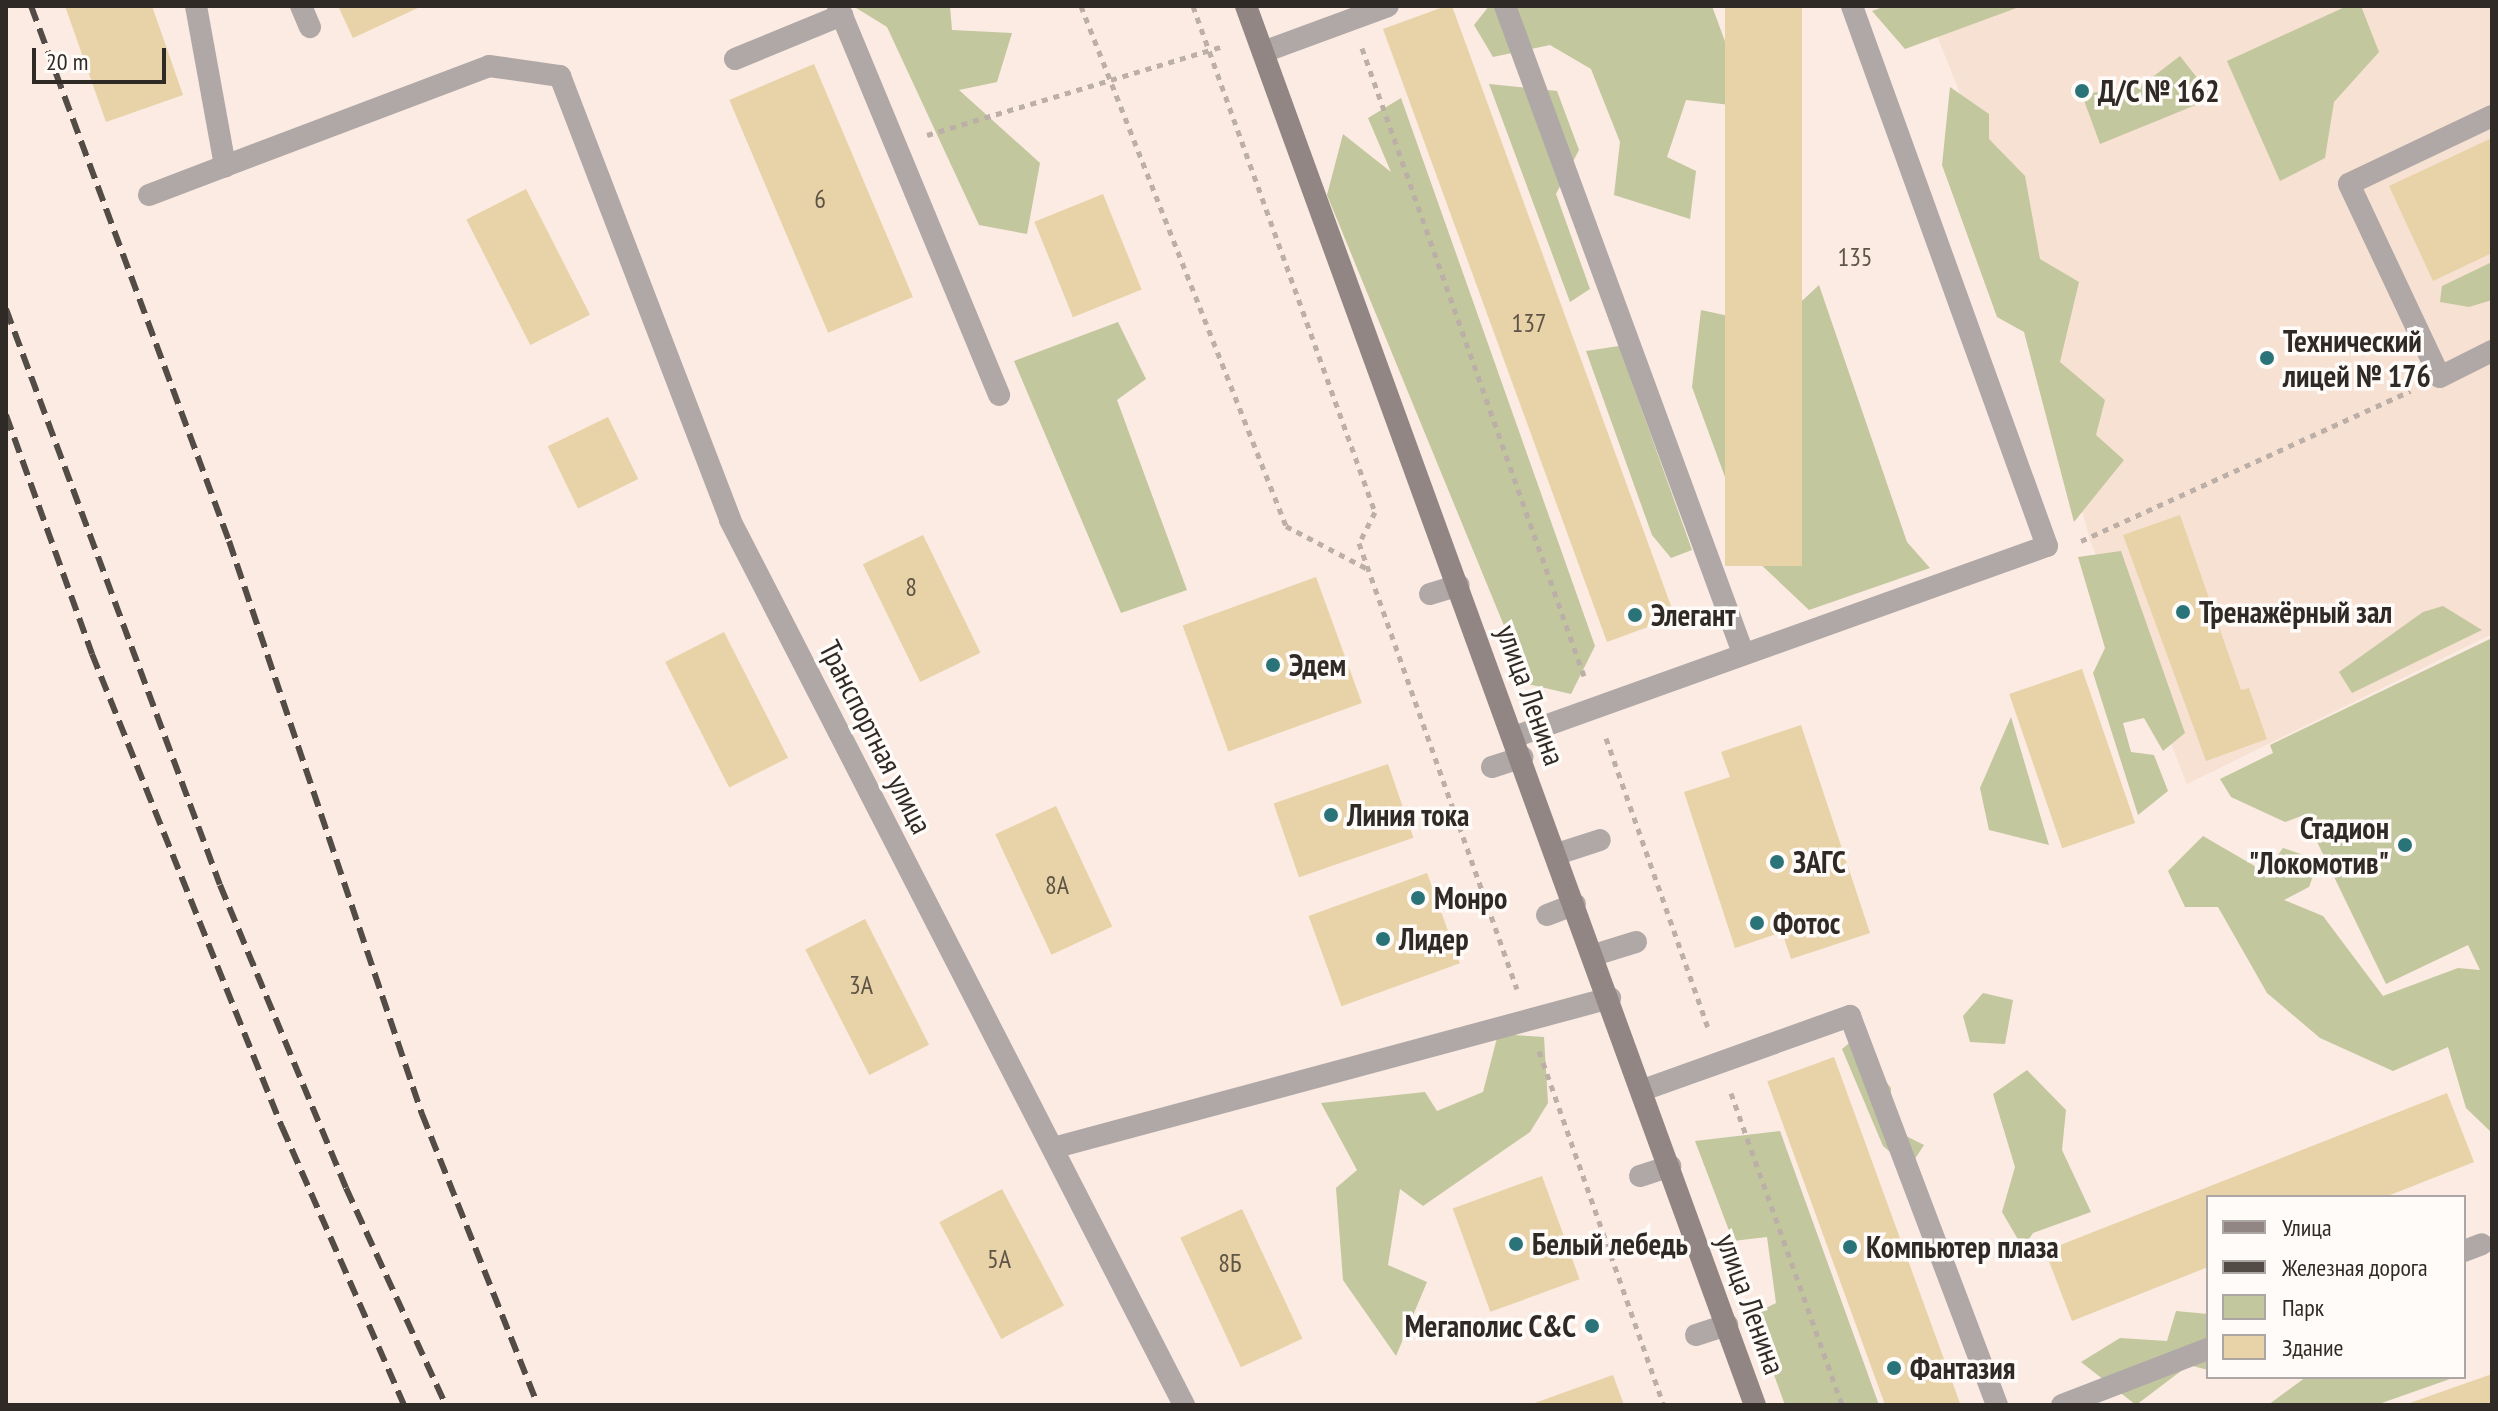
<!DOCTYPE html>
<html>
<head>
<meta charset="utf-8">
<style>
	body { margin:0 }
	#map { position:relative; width:2498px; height:1411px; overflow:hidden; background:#fbebe2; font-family:"PT Sans Narrow",sans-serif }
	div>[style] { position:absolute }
	.built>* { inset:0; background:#f7e1d2 }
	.green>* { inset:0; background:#c2c79e }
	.building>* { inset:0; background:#e8d2a7; transform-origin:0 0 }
	.path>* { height:5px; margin-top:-2.5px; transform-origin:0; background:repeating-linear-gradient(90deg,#bcafa7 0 6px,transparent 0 12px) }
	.service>* { height:22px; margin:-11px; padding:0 11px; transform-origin:11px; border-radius:11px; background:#b0a8a7 }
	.minor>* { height:22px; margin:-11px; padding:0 11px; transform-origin:11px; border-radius:11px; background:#b0a8a7 }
	.secondary>* { height:22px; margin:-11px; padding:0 11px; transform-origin:11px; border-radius:11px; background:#928684 }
	.rail>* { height:6px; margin-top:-3px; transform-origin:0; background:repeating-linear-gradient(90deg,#524b46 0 16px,transparent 0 24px) }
	.dots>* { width:22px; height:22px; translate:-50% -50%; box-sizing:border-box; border:4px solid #fffbf9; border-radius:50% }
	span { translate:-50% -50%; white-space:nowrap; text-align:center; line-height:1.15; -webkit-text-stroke:7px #fffbf9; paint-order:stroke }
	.number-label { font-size:26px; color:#5e5446 }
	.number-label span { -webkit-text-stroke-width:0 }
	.poi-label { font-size:30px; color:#302a26; font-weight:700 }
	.left { translate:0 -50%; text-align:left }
	.right { translate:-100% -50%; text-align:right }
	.street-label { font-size:30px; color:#302a26 }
	.frame { position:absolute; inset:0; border:8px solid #302a26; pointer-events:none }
	.legend { position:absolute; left:2206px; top:1195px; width:260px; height:184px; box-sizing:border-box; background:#fffbf9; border:2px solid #aca7a5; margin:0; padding:10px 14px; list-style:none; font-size:24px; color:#302a26 }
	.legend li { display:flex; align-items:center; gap:16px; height:40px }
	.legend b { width:40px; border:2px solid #aca7a5 }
	.scale { position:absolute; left:32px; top:48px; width:134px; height:36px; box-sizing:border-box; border:4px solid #302a26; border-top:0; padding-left:10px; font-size:24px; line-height:28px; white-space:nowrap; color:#302a26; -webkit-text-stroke:6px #fffbf9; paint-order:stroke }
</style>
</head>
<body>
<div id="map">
	<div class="built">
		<div style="clip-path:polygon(1925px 6px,2492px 6px,2492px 634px,2187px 784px,2090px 540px,1993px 175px)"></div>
	</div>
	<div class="green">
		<div style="clip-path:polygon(853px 6px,950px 6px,952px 30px,1012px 33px,997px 82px,959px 90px,1040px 163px,1027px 234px,979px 225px,887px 27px)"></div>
		<div style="clip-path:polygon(1489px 6px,1712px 6px,1749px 107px,1686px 100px,1667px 157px,1696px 171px,1690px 219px,1614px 195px,1620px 142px,1591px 69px,1550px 45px,1493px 57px,1474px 25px)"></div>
		<div style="clip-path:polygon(1886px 6px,2022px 6px,1905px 49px,1872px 11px)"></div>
		<div style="clip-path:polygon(2347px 6px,2361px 6px,2379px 52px,2334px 102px,2325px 158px,2280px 181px,2227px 61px)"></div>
		<div style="clip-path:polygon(2180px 56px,2213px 98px,2100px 144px,2082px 95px,2146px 82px)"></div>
		<div style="clip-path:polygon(1489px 84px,1557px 91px,1579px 150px,1556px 194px,1590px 289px,1570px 302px)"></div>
		<div style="clip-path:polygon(1950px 87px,1989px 114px,1989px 139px,2025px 176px,2040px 259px,2079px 282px,2060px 362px,2105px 400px,2096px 435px,2124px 460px,2074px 522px,2024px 332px,1997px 317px,1942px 165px)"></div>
		<div style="clip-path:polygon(1401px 98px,1595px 646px,1571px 694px,1528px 684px,1327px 195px,1343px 134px,1391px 172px,1368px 118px)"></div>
		<div style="clip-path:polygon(2492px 262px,2492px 300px,2469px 307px,2440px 302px,2442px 286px)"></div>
		<div style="clip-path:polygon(1819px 285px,1907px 542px,1930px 568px,1809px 610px,1755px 559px,1692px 387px,1701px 310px,1775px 326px)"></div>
		<div style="clip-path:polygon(1118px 322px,1146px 379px,1117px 400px,1187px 590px,1121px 613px,1014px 361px)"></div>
		<div style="clip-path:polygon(1619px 346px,1692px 550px,1671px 558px,1652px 535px,1586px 351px)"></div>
		<div style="clip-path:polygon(2121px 551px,2185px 733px,2163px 751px,2144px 718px,2123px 723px,2131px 752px,2154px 755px,2168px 791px,2138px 815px,2093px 673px,2105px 648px,2078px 557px)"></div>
		<div style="clip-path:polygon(2443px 606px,2482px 630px,2352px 693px,2339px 672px,2423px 612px)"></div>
		<div style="clip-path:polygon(2492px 638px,2492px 1133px,2466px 1108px,2448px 1047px,2393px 1071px,2320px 1038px,2267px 993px,2218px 907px,2185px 907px,2168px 871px,2203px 836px,2265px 872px,2283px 848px,2319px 860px,2309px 887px,2284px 900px,2323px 916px,2383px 996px,2458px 968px,2480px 970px,2468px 945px,2386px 984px,2304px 815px,2285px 822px,2231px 797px,2220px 779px,2273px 753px,2270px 745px)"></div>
		<div style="clip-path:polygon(2011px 717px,2049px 845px,1989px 830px,1980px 788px)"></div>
		<div style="clip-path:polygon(1983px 993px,2013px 1000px,2005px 1044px,1970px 1042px,1963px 1016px)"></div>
		<div style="clip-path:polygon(1498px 1034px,1544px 1037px,1548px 1103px,1530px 1132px,1423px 1206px,1400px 1189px,1388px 1265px,1427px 1282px,1396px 1356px,1343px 1280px,1336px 1188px,1357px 1170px,1321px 1103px,1425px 1092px,1437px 1111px,1483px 1092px)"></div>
		<div style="clip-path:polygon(1853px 1040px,1891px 1088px,1890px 1128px,1924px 1145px,1909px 1168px,1883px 1146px,1842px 1049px)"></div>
		<div style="clip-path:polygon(2027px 1070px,2066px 1110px,2062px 1150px,2091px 1212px,2033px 1233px,2023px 1248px,2002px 1212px,2015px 1167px,1993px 1094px)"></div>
		<div style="clip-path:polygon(1780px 1131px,1879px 1405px,1785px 1405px,1752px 1315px,1776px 1303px,1767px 1237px,1733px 1241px,1695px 1141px)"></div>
		<div style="clip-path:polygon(2176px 1311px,2208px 1314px,2208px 1370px,2189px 1365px,2136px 1405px,2081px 1362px,2120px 1338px,2167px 1341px)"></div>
		<div style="clip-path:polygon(2306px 1377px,2447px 1377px,2450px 1379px,2376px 1405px,2268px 1405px)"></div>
	</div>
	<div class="building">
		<div style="clip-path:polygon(65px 6px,152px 6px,183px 95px,106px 122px)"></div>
		<div style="clip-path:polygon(338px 6px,422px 6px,353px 38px)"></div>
		<div style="clip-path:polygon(1446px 6px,1452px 6px,1675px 617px,1607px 642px,1383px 29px)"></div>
		<div style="left:1725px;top:6px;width:77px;height:560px"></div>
		<div style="left:814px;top:64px;width:253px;height:92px;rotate:67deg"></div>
		<div style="clip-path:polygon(2492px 138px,2492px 253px,2433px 281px,2389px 186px)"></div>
		<div style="left:526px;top:189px;width:141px;height:67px;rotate:63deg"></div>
		<div style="left:1103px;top:194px;width:103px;height:74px;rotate:68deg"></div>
		<div style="left:608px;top:417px;width:69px;height:67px;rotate:64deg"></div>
		<div style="clip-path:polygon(2180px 515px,2241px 690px,2249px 688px,2267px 739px,2206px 761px,2123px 535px)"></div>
		<div style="left:923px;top:535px;width:131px;height:67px;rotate:64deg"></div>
		<div style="left:1316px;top:577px;width:134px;height:142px;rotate:70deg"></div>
		<div style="left:724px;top:632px;width:141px;height:66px;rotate:63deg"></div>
		<div style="left:2082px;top:669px;width:163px;height:77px;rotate:71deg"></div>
		<div style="clip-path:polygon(1801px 725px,1870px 933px,1791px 959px,1782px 932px,1735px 948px,1684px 792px,1730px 777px,1721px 752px)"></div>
		<div style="left:1388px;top:764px;width:78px;height:121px;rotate:71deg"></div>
		<div style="left:1056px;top:806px;width:133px;height:67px;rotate:65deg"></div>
		<div style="left:1427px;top:873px;width:96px;height:126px;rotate:70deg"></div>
		<div style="left:865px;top:919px;width:141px;height:67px;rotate:63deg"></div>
		<div style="left:1834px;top:1057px;width:371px;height:71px;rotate:70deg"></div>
		<div style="clip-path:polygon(2447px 1093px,2474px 1162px,2385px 1197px,2208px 1197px,2208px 1267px,2072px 1321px,2045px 1251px)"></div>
		<div style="left:1542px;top:1176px;width:110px;height:95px;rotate:70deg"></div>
		<div style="left:1002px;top:1189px;width:132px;height:71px;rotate:62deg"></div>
		<div style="left:1242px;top:1209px;width:143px;height:68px;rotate:65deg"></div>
		<div style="clip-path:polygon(2492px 1374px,2492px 1405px,2404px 1405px)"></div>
		<div style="clip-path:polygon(1613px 1375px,1624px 1405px,1529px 1405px)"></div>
	</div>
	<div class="path">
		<div style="left:1081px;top:6px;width:559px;rotate:68.48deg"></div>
		<div style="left:1286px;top:526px;width:93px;rotate:27.7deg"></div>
		<div style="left:1193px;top:6px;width:538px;rotate:70.22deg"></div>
		<div style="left:1375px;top:512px;width:35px;rotate:117deg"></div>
		<div style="left:1359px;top:543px;width:473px;rotate:70.5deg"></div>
		<div style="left:1362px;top:48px;width:666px;rotate:70.53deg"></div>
		<div style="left:927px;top:135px;width:310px;rotate:-16.7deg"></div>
		<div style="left:2081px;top:541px;width:362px;rotate:-24.5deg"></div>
		<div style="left:1606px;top:738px;width:311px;rotate:70.6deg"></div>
		<div style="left:1539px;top:1051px;width:375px;rotate:70.6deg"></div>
		<div style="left:1731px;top:1093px;width:331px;rotate:70.4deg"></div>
	</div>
	<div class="service">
		<div style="left:196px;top:6px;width:163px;rotate:79.7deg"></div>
		<div style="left:225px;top:166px;width:282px;rotate:-20.7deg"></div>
		<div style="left:489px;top:66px;width:72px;rotate:8deg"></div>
		<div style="left:301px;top:6px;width:23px;rotate:67deg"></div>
		<div style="left:838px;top:6px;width:421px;rotate:67.5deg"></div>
		<div style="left:1505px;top:6px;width:689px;rotate:69.8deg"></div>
		<div style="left:1263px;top:52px;width:133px;rotate:-20.2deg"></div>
		<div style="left:735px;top:59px;width:116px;rotate:-22.4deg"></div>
		<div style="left:2492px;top:116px;width:158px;rotate:154.6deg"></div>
		<div style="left:2349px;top:184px;width:213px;rotate:64.8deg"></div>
		<div style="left:2440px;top:377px;width:58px;rotate:-26.6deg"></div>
		<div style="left:149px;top:195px;width:81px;rotate:-20.9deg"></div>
		<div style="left:1430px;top:594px;width:30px;rotate:-17deg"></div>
		<div style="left:1514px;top:737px;width:566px;rotate:-19.72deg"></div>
		<div style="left:2047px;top:546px;width:574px;rotate:-109.86deg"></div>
		<div style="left:1492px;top:767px;width:32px;rotate:-18deg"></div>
		<div style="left:1557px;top:854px;width:45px;rotate:-18deg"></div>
		<div style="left:1547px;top:915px;width:30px;rotate:-21deg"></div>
		<div style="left:1594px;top:955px;width:44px;rotate:-17.2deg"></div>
		<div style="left:1643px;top:1090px;width:220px;rotate:-19.7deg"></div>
		<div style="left:1850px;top:1016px;width:416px;rotate:69.3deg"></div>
		<div style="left:1053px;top:1148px;width:577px;rotate:-15.07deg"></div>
		<div style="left:1640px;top:1176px;width:32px;rotate:-18deg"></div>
		<div style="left:2464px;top:1251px;width:19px;rotate:-21deg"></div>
		<div style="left:1696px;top:1335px;width:33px;rotate:-18deg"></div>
		<div style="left:2062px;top:1405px;width:156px;rotate:-21deg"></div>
	</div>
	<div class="minor">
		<div style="left:560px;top:76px;width:475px;rotate:69deg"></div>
		<div style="left:730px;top:520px;width:995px;rotate:62.84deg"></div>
	</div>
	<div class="secondary">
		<div style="left:1246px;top:6px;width:1489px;rotate:70.01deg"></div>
	</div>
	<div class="rail">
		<div style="left:31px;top:6px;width:570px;rotate:69.69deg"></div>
		<div style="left:229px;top:541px;width:605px;rotate:71.39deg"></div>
		<div style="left:422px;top:1114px;width:313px;rotate:68.3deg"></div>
		<div style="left:6px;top:309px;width:614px;rotate:69.62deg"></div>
		<div style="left:220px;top:885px;width:328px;rotate:67.4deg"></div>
		<div style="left:346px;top:1188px;width:239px;rotate:65.3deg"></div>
		<div style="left:6px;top:415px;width:254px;rotate:70.2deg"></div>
		<div style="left:92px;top:654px;width:510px;rotate:68.12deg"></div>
		<div style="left:282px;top:1127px;width:304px;rotate:66.3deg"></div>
	</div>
	<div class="dots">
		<div style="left:2082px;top:91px;background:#2a7479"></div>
		<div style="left:2267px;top:358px;background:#2a7479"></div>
		<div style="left:2183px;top:612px;background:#2a7479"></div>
		<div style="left:1635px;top:615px;background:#2a7479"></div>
		<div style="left:1273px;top:665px;background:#2a7479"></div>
		<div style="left:1331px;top:815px;background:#2a7479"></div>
		<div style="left:2405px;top:845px;background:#2a7479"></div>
		<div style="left:1777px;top:862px;background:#2a7479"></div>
		<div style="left:1418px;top:898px;background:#2a7479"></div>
		<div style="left:1757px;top:923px;background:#2a7479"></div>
		<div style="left:1383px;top:939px;background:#2a7479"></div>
		<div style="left:1516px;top:1244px;background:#2a7479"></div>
		<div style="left:1850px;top:1247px;background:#2a7479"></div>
		<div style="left:1592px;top:1326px;background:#2a7479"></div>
		<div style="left:1894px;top:1368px;background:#2a7479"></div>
	</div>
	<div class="number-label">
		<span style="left:820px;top:199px">6</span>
		<span style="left:1855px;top:257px">135</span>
		<span style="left:1529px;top:323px">137</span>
		<span style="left:911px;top:587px">8</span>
		<span style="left:1057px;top:885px">8А</span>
		<span style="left:861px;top:985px">3А</span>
		<span style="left:999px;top:1259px">5А</span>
		<span style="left:1230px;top:1263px">8Б</span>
	</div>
	<div class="poi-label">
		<span class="left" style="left:2098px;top:91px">Д/С № 162</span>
		<span class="left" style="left:2283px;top:358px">Технический<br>лицей № 176</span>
		<span class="left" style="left:2199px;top:612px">Тренажёрный зал</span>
		<span class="left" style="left:1651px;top:615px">Элегант</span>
		<span class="left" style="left:1289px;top:665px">Эдем</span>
		<span class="left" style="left:1347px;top:815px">Линия тока</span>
		<span class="right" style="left:2389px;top:845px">Стадион<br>"Локомотив"</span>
		<span class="left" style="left:1793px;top:862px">ЗАГС</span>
		<span class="left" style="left:1434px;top:898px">Монро</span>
		<span class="left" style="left:1773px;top:923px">Фотос</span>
		<span class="left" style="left:1399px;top:939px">Лидер</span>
		<span class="left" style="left:1532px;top:1244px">Белый лебедь</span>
		<span class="left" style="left:1866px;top:1247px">Компьютер плаза</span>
		<span class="right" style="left:1576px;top:1326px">Мегаполис C&amp;С</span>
		<span class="left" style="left:1910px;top:1368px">Фантазия</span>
	</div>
	<div class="street-label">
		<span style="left:1531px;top:695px;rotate:70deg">улица Ленина</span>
		<span style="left:876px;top:737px;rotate:63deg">Транспортная улица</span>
		<span style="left:1751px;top:1304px;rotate:70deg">улица Ленина</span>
	</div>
	<div class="frame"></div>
	<ul class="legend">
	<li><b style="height:10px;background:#928684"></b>Улица</li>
	<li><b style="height:10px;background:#524b46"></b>Железная дорога</li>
	<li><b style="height:22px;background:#c2c79e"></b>Парк</li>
	<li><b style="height:22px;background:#e8d2a7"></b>Здание</li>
	</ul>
	<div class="scale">20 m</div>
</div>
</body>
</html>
